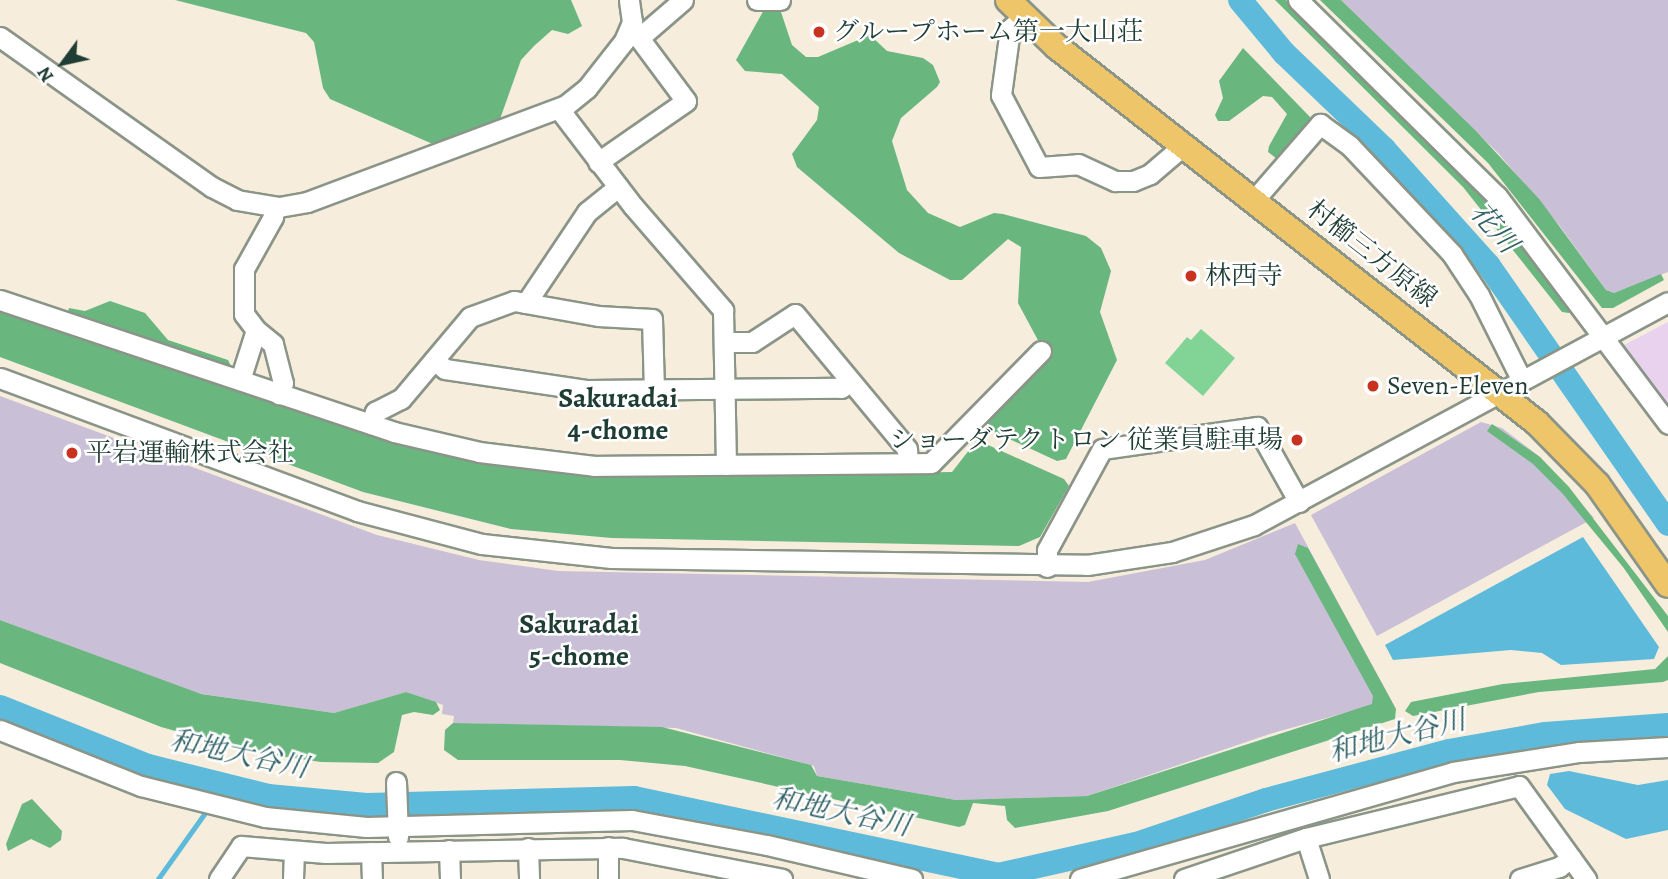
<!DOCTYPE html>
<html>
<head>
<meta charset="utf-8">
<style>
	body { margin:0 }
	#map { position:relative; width:1668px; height:879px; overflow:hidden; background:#f6eddc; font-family:Alegreya,"Noto Serif JP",serif }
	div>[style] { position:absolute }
	.built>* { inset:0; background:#e8d2ee }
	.industrial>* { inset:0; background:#c9bfd7 }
	.green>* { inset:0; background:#82d496 }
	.forest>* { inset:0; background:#69b67f }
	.water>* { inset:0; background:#5dbadb }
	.stream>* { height:4.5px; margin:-2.25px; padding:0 2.25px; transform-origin:2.25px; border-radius:2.25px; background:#5dbadb }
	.river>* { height:24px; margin:-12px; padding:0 12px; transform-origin:12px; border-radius:12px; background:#5dbadb }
	.roads { filter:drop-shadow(2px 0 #8a9588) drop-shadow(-2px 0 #8a9588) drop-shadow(0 2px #8a9588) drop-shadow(0 -2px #8a9588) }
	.minor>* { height:19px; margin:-9.5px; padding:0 9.5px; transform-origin:9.5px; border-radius:9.5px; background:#fff }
	.major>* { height:24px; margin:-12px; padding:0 12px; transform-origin:12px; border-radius:12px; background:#eec569 }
	.dots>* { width:19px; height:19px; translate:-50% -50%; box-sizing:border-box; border:4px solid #fff; border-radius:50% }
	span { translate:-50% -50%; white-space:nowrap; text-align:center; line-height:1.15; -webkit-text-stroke:5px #fff; paint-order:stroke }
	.poi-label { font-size:26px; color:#1f3d34 }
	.left { translate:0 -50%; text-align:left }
	.right { translate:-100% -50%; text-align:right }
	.street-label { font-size:26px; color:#1f3d34 }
	.water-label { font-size:28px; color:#326266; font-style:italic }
	.neighbourhood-label { font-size:28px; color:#1f3d34; font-weight:700 }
	.north { position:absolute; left:28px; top:28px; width:70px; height:70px; -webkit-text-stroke:5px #fff; paint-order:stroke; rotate:237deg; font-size:19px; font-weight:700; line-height:28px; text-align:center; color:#1f3d34 }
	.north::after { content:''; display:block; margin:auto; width:24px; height:32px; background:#1f3d34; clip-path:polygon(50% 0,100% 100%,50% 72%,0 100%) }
</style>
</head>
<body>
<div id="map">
	<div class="built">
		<div style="clip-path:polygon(1668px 322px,1668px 414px,1622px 353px,1624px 345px)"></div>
	</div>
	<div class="industrial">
		<div style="clip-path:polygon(1341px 0,1668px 0,1668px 272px,1614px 293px,1606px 290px,1559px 225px,1498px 153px)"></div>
		<div style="clip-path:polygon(0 396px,377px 535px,479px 560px,558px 571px,1088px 582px,1205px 560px,1295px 523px,1391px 700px,1273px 733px,1087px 796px,956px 800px,817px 776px,814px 766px,676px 728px,453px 723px,454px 716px,442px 714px,443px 705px,406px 692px,334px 713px,195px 693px,0 620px)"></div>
		<div style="clip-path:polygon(1481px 422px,1502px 428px,1540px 457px,1594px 518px,1377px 636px,1311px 515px)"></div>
	</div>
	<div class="green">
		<div style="clip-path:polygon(1201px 329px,1235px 358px,1203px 396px,1165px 363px,1187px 337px,1191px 340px)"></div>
	</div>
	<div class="forest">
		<div style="clip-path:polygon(175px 0,571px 0,582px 26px,568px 34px,552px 30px,534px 46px,521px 60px,500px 119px,486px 129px,435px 145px,330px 99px,323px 88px,314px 42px,306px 33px)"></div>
		<div style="clip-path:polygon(1275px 0,1286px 0,1490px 203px,1570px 306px,1569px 313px,1562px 312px,1463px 187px)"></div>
		<div style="clip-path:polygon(1320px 0,1341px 0,1476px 131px,1540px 200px,1606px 290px,1614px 293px,1661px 274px,1664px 280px,1613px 308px,1602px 308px,1488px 163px)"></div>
		<div style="clip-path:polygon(765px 8px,780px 9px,792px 45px,806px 57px,818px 57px,870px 35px,887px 51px,923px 58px,933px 65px,940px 82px,937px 87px,901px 118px,892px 141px,907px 190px,928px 213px,960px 227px,994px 213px,1003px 214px,1086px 236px,1101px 248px,1111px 271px,1100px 312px,1117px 360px,1066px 459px,1057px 461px,992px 431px,987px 422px,1047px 357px,1018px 303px,1021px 247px,1008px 239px,962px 280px,950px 280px,899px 253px,797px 167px,792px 154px,817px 120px,819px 107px,782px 74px,745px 71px,736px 60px)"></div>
		<div style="clip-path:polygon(1243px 48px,1310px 117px,1310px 124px,1277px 159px,1268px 152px,1269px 146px,1287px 114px,1272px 97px,1263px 96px,1229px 121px,1218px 121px,1215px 115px,1223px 98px,1219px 81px)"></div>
		<div style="clip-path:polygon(110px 301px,145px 313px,168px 340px,228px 360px,231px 366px,67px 315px,69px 308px,85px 311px)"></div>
		<div style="clip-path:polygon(0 311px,392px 442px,506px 467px,622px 477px,952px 472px,977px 440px,1064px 479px,1069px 486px,1040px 537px,1019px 546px,612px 538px,511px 529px,363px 492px,0 357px)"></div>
		<div style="clip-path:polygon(1492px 424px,1540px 457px,1569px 487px,1668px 616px,1668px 632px,1623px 567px,1562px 493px,1533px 464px,1487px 431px)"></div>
		<div style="clip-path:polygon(1298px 544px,1308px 548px,1396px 709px,1395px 719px,1108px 811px,1015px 828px,1007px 820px,1005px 806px,973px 803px,965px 825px,959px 827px,685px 766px,620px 760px,458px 760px,444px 750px,445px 730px,453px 723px,662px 727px,811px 765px,817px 776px,956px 800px,1087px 796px,1372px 704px,1373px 696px,1295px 554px)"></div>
		<div style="clip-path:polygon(0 620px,201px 694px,334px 713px,406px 692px,436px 702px,440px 710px,433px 715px,414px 712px,402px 715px,394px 752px,378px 763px,321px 762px,251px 752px,161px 727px,0 663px)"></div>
		<div style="clip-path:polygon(1668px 656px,1668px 680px,1663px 682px,1539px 692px,1413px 716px,1405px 711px,1411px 702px,1503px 684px,1655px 669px)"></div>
		<div style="clip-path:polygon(32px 799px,62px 831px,61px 840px,50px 848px,31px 839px,8px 851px,6px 844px,22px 804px)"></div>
	</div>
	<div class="water">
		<div style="clip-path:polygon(1583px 537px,1659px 647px,1654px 659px,1561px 665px,1542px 653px,1511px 650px,1393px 660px,1385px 645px)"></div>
		<div style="clip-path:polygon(1569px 771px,1638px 785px,1668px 780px,1668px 830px,1626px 839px,1565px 809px,1547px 785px,1550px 774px)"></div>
	</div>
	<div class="stream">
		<div style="left:211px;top:791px;width:6px;rotate:-72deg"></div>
		<div style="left:158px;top:879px;width:85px;rotate:-54.6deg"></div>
		<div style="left:1005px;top:879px;width:4px;rotate:-90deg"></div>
	</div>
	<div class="river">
		<div style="left:1240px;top:0;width:69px;rotate:50.3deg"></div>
		<div style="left:1284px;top:53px;width:139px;rotate:43.8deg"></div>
		<div style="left:1384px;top:149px;width:157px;rotate:48.1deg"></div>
		<div style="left:1489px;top:266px;width:314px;rotate:55.2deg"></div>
		<div style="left:0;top:707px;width:159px;rotate:21.7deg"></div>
		<div style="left:148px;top:766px;width:124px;rotate:14deg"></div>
		<div style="left:268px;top:796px;width:99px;rotate:5.2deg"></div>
		<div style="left:367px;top:805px;width:267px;rotate:-1.5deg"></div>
		<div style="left:634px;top:798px;width:372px;rotate:11.9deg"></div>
		<div style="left:998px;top:875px;width:141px;rotate:-12.7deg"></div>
		<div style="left:1136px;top:844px;width:137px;rotate:-18.7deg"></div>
		<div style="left:1266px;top:800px;width:189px;rotate:-15deg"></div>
		<div style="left:1449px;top:751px;width:97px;rotate:-10deg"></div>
		<div style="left:1545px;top:734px;width:123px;rotate:-4.2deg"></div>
	</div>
	<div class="roads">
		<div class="minor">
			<div style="left:757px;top:0;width:23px"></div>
			<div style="left:1298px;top:0;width:279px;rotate:44.6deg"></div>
			<div style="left:1497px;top:196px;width:285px;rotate:53.1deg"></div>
			<div style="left:1023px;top:17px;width:18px;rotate:137deg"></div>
			<div style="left:1010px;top:29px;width:67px;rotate:97.8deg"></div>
			<div style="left:1001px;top:95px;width:81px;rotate:62.2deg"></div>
			<div style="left:1039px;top:167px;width:39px;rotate:-4deg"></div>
			<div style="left:1078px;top:164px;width:41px;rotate:24.7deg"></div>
			<div style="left:1115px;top:181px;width:18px"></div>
			<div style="left:1133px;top:181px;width:18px;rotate:-22deg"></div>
			<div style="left:1150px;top:174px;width:45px;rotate:-40.5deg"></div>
			<div style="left:0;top:37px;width:260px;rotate:35.3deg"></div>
			<div style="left:212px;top:187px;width:28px;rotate:27deg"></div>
			<div style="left:237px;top:200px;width:43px;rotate:9.5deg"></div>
			<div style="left:279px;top:207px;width:28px;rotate:-10deg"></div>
			<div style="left:307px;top:202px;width:277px;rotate:-20.5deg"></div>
			<div style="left:566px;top:105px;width:27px;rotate:-39deg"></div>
			<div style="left:587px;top:88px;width:60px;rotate:-51.8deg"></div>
			<div style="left:624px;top:41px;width:21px;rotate:-67deg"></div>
			<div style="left:632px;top:22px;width:22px;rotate:-98deg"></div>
			<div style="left:639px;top:38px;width:58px;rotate:-40.8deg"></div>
			<div style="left:559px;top:109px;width:122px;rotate:52.7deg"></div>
			<div style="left:633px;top:206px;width:138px;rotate:49.1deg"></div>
			<div style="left:723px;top:310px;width:155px;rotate:88.9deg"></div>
			<div style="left:598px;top:162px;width:107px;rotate:-34.7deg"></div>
			<div style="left:686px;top:101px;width:79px;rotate:-126.7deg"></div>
			<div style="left:639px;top:38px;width:12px;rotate:-149deg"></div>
			<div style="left:1254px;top:200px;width:101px;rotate:-49deg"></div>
			<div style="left:1320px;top:124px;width:37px;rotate:36deg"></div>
			<div style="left:1350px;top:146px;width:149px;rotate:46.6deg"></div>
			<div style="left:1452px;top:254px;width:49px;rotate:56.6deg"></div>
			<div style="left:1479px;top:295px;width:96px;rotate:63.4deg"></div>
			<div style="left:0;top:300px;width:416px;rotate:18.5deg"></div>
			<div style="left:394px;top:432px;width:87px;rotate:13.2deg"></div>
			<div style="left:479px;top:452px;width:116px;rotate:6.9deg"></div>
			<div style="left:594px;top:466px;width:337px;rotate:-0.5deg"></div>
			<div style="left:931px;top:463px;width:157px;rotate:-45.5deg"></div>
			<div style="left:526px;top:303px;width:110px;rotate:-56.2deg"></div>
			<div style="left:587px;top:212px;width:40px;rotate:-39deg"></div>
			<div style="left:256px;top:330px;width:22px;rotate:39deg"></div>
			<div style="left:273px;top:344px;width:40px;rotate:75.6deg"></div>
			<div style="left:283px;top:383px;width:12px;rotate:110deg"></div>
			<div style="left:724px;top:342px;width:28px"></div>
			<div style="left:752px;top:342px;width:51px;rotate:-33.1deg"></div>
			<div style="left:795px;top:314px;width:175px;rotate:50.3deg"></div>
			<div style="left:907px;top:449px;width:14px;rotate:86deg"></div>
			<div style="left:434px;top:360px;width:14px;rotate:39deg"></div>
			<div style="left:445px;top:369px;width:144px;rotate:8.4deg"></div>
			<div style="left:587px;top:390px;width:254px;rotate:-0.5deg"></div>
			<div style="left:841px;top:388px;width:11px;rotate:-38deg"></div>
			<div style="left:0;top:378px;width:381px;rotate:20.4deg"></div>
			<div style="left:357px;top:511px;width:129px;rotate:14.8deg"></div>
			<div style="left:482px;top:544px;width:130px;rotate:6.2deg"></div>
			<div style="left:611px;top:558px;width:476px;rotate:0.8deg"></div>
			<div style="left:1087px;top:565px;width:86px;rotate:-8.7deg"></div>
			<div style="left:1172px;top:552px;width:86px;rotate:-18.2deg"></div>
			<div style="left:1254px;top:525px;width:470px;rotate:-28.3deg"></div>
			<div style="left:240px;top:380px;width:52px;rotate:-72.3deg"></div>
			<div style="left:256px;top:330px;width:20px;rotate:-127deg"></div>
			<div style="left:244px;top:314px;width:45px;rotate:-90deg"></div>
			<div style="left:244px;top:269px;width:60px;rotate:-60.9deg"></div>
			<div style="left:273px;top:217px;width:10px;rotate:-84deg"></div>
			<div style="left:371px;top:424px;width:13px;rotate:-72deg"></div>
			<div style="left:375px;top:412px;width:29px;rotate:-27deg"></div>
			<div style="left:401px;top:399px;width:107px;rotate:-49.9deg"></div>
			<div style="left:470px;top:317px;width:47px;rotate:-20deg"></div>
			<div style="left:514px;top:301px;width:85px;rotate:10.1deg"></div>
			<div style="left:598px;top:316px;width:54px;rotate:3.2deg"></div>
			<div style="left:652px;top:319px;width:71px;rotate:88.4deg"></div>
			<div style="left:1047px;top:567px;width:17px;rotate:-90deg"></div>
			<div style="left:1047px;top:550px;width:115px;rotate:-61.4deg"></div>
			<div style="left:1102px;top:449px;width:157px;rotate:-8.1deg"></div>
			<div style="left:1257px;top:427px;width:86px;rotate:60.8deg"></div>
			<div style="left:0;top:730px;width:152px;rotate:21.7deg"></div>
			<div style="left:141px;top:786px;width:128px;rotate:14deg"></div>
			<div style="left:265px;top:817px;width:102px;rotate:5.6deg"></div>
			<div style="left:367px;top:827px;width:265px;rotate:-1.5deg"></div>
			<div style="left:632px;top:820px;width:137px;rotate:10.5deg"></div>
			<div style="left:767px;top:845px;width:149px;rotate:13.2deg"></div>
			<div style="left:396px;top:782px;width:55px;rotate:87.9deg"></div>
			<div style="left:1306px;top:838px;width:43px;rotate:72.4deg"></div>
			<div style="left:528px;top:848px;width:31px;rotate:88deg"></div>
			<div style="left:449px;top:850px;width:29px;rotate:88deg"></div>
			<div style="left:371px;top:852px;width:27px;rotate:88deg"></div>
			<div style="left:219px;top:879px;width:40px;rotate:-56deg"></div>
			<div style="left:241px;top:846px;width:85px;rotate:4.7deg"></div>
			<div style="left:326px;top:853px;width:297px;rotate:-1deg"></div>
			<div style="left:623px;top:848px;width:162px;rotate:11deg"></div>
			<div style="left:293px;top:879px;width:27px;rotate:-88deg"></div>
			<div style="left:608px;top:879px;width:32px;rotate:-90deg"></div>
			<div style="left:1080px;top:879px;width:388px;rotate:-16deg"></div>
			<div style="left:1453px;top:772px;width:128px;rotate:-9deg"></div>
			<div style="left:1579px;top:752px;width:89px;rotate:-3.2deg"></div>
			<div style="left:1184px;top:879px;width:129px;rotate:-18.6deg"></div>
			<div style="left:1306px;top:838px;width:219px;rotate:-13.7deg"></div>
			<div style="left:1519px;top:786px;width:115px;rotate:54.2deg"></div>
			<div style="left:1520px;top:879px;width:41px;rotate:-17.1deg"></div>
			<div style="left:1559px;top:867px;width:15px;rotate:-37deg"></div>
		</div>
		<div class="major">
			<div style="left:1008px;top:0;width:68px;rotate:43.8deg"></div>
			<div style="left:1057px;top:47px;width:610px;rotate:38.07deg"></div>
			<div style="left:1537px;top:423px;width:86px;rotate:45.5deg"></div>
			<div style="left:1597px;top:484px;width:123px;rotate:54.9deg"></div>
		</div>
	</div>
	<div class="dots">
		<div style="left:819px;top:32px;background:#c8321e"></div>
		<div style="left:1191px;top:276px;background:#c8321e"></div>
		<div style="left:1373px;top:386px;background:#c8321e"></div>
		<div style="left:1297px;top:440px;background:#c8321e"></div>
		<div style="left:72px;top:453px;background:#c8321e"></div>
	</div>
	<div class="poi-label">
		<span class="left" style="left:833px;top:32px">グループホーム第一大山荘</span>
		<span class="left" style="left:1205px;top:276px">林西寺</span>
		<span class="left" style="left:1387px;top:386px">Seven-Eleven</span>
		<span class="right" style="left:1283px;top:440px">ショーダテクトロン 従業員駐車場</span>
		<span class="left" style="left:86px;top:453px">平岩運輸株式会社</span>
	</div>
	<div class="street-label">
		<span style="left:1372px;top:254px;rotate:38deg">村櫛三方原線</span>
	</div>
	<div class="water-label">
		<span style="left:1494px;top:228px;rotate:49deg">花川</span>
		<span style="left:1397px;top:736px;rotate:-14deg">和地大谷川</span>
		<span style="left:239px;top:754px;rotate:12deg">和地大谷川</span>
		<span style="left:841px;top:812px;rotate:12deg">和地大谷川</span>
	</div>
	<div class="neighbourhood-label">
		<span style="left:618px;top:414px">Sakuradai<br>4-chome</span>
		<span style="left:579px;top:640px">Sakuradai<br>5-chome</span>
	</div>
	<div class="north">N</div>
</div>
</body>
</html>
